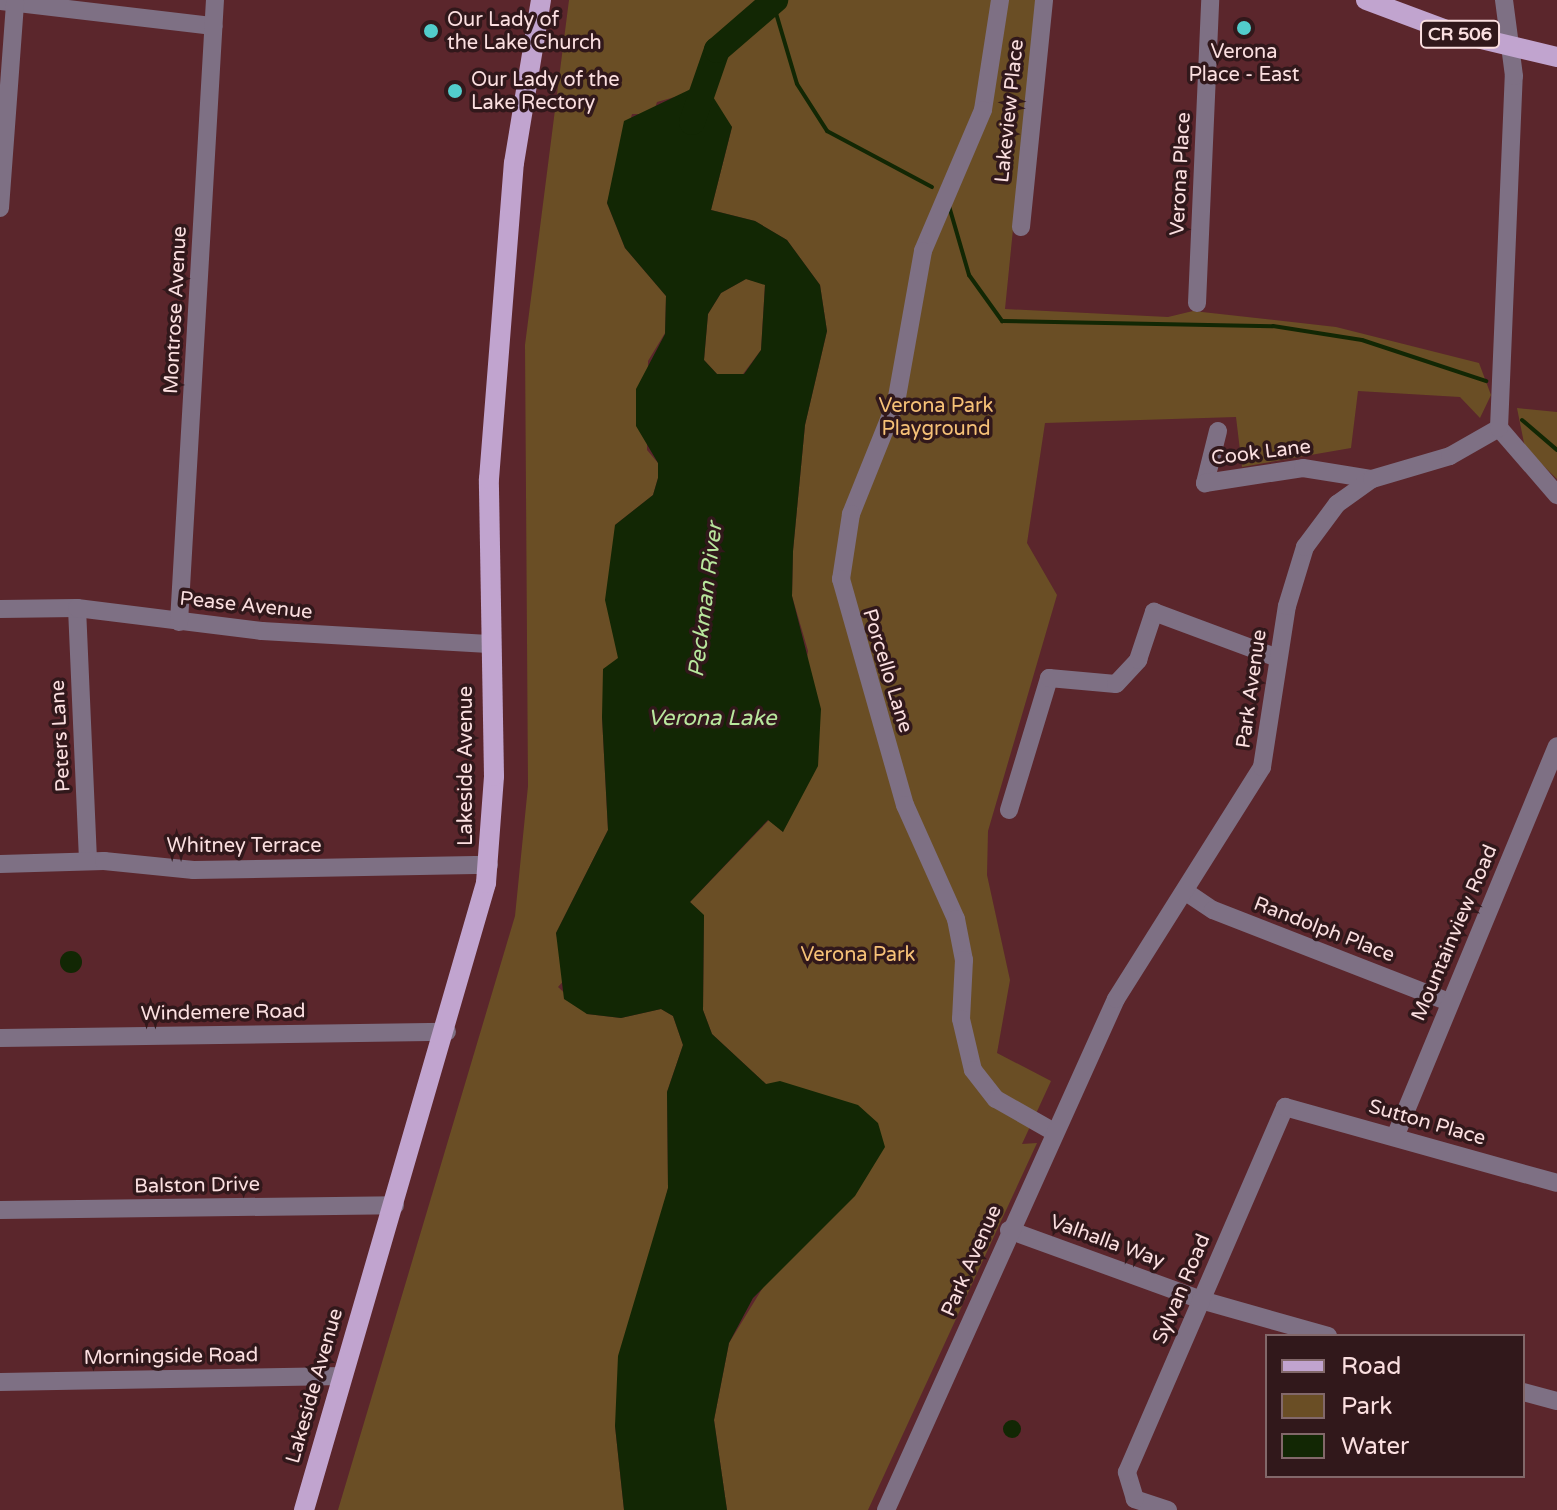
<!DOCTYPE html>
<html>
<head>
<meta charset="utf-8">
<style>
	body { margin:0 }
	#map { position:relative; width:1557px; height:1510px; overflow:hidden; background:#5b262c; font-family:"Varela Round",sans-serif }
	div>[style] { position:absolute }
	.green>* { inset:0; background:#6a4e25 }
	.water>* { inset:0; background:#122704 }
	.round { border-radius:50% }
	.stream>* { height:4px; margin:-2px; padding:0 2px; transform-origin:2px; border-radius:2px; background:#122704 }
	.river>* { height:26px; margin:-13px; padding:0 13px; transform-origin:13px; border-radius:13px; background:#122704 }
	.minor>* { height:18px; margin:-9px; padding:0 9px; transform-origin:9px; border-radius:9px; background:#7e7084 }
	.major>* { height:20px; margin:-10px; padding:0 10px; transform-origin:10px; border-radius:10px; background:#c1a4cf }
	.dots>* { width:22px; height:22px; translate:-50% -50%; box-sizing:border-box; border:4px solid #31181b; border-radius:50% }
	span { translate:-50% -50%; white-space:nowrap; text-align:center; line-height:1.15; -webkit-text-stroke:7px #31181b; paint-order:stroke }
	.shield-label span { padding:2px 6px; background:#31181b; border:2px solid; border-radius:6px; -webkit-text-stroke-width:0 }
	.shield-label { font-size:18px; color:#fbdfe0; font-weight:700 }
	.poi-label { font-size:20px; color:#fbdfe0 }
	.left { translate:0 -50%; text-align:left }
	.street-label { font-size:20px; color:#fbdfe0 }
	.park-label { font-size:20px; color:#f6c177 }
	.water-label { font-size:22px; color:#b8e79d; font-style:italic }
	.legend { position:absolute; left:1265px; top:1334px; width:260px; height:144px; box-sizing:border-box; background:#31181b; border:2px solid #82686a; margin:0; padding:10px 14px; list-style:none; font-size:24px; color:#fbdfe0 }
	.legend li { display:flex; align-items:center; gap:16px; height:40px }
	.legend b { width:40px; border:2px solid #82686a }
</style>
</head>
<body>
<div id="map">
	<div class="green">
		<div style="clip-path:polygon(569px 0,1036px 0,1005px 309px,1168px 317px,1193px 311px,1336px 327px,1479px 363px,1491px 395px,1480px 418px,1460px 397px,1358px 391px,1351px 448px,1242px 467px,1236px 417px,1045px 423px,1027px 543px,1057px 595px,988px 831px,987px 875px,1010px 980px,997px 1053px,1051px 1081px,1022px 1144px,1037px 1143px,868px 1510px,727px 1510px,714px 1420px,729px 1343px,866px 1119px,766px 1084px,712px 1034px,703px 1010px,704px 916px,690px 902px,769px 820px,783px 832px,808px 651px,792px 596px,793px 551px,805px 425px,827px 331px,820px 285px,787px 240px,755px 221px,711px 210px,732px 127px,710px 99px,689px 93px,657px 102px,653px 114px,632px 114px,607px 203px,625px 248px,666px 296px,665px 333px,648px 361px,647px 450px,658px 463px,658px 478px,653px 495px,615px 525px,618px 658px,602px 717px,608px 830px,556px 933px,566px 978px,558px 987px,587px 1014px,621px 1018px,661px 1009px,673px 1016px,683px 1045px,667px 1092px,668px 1188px,615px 1426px,624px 1510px,338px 1510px,515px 916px,528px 786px,525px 345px)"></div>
		<div style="clip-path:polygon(746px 279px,765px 284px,761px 350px,743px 374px,717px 374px,704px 360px,708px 314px,721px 293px)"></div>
		<div style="clip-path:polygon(1517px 408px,1557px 412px,1557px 479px,1525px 448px)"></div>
	</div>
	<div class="water">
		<div style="clip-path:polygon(evenodd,693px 88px,710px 92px,732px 127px,711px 210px,755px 221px,787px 240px,820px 285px,827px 331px,805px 425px,793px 551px,792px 596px,821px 709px,818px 766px,783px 832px,768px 820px,690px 902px,704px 915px,703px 1010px,712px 1034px,766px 1084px,780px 1081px,858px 1105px,878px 1123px,885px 1147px,855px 1196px,753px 1298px,729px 1343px,714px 1420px,727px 1510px,624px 1510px,615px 1426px,618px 1356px,668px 1188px,667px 1092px,683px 1045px,673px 1016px,661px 1009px,621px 1018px,587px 1014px,564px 999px,556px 933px,608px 830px,602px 717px,603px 669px,618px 658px,605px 600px,615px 525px,653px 495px,658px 478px,658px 463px,636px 426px,636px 389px,665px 334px,666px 296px,625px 248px,607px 203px,624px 121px,693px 88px,746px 279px,765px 285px,761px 350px,744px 374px,717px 374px,704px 360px,708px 314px,721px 293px,746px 279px)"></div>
		<div class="round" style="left:60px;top:951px;width:22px;height:22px"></div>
		<div class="round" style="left:1003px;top:1420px;width:18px;height:18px"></div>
	</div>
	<div class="stream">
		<div style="left:773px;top:3px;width:84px;rotate:73.5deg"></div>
		<div style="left:797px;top:84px;width:56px;rotate:57.4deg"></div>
		<div style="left:827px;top:131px;width:119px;rotate:28.1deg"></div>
		<div style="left:949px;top:206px;width:72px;rotate:73.8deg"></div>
		<div style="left:969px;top:275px;width:57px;rotate:54.3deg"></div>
		<div style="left:1002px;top:321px;width:271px;rotate:1.1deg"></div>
		<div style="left:1273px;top:326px;width:90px;rotate:8.9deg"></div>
		<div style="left:1362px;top:340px;width:131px;rotate:18.3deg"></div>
		<div style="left:1522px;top:420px;width:46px;rotate:40.6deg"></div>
	</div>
	<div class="river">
		<div style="left:692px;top:122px;width:76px;rotate:-70.9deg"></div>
		<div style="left:717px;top:50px;width:77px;rotate:-40.8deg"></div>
	</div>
	<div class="minor">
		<div style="left:1000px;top:0;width:111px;rotate:98.8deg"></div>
		<div style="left:983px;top:110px;width:153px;rotate:113.1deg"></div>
		<div style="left:923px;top:251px;width:153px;rotate:100.1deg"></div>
		<div style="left:896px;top:402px;width:121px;rotate:111.9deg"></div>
		<div style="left:851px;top:514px;width:66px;rotate:98.7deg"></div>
		<div style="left:841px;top:579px;width:235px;rotate:74.2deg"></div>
		<div style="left:905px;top:805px;width:125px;rotate:65.9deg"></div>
		<div style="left:956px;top:919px;width:42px;rotate:79deg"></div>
		<div style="left:964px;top:960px;width:59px;rotate:92.9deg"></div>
		<div style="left:961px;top:1019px;width:52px;rotate:76.8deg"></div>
		<div style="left:973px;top:1070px;width:37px;rotate:52deg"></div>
		<div style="left:996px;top:1099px;width:67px;rotate:29.6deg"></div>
		<div style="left:0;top:1px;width:215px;rotate:6.7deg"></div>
		<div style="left:0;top:208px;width:206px;rotate:-85.8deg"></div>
		<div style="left:1021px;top:227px;width:228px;rotate:-84.2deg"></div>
		<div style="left:1197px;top:303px;width:303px;rotate:-87.5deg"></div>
		<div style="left:1499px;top:428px;width:89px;rotate:49.1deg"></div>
		<div style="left:1218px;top:431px;width:54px;rotate:104deg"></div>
		<div style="left:1205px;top:483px;width:99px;rotate:-8.7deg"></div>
		<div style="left:1303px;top:468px;width:70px;rotate:9.1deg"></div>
		<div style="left:77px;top:608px;width:253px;rotate:87.5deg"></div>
		<div style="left:0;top:609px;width:77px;rotate:-0.7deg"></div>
		<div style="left:77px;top:608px;width:186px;rotate:7.1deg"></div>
		<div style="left:262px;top:631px;width:227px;rotate:3.3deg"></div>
		<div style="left:179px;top:622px;width:623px;rotate:-86.69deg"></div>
		<div style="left:1009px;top:810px;width:138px;rotate:-73.1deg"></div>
		<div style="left:1049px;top:678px;width:67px;rotate:5.1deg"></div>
		<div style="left:1116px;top:684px;width:33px;rotate:-47deg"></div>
		<div style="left:1138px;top:660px;width:51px;rotate:-71.6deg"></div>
		<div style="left:1154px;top:612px;width:132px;rotate:20.4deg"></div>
		<div style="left:0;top:864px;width:104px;rotate:-1.7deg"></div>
		<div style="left:104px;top:861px;width:90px;rotate:5.7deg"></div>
		<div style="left:194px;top:870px;width:295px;rotate:-1deg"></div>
		<div style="left:1186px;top:892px;width:32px;rotate:34deg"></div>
		<div style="left:1213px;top:910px;width:253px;rotate:21.3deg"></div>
		<div style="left:0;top:1038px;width:447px;rotate:-0.8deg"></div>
		<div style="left:1395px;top:1137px;width:423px;rotate:-67.5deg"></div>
		<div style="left:0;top:1210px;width:395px;rotate:-0.7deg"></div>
		<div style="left:1009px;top:1230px;width:204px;rotate:20deg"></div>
		<div style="left:1201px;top:1300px;width:132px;rotate:15.8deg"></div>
		<div style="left:0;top:1382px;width:343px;rotate:-1deg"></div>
		<div style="left:1523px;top:1392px;width:35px;rotate:15deg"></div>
		<div style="left:886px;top:1510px;width:560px;rotate:-65.77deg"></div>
		<div style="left:1116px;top:999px;width:274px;rotate:-57.8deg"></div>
		<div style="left:1262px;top:767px;width:163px;rotate:-81.2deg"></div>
		<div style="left:1287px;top:606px;width:62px;rotate:-73deg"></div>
		<div style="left:1305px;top:547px;width:54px;rotate:-53.3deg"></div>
		<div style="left:1337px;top:504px;width:43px;rotate:-35.5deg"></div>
		<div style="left:1372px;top:479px;width:81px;rotate:-16.4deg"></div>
		<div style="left:1450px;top:456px;width:56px;rotate:-29.7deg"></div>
		<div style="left:1499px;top:428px;width:352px;rotate:-87.6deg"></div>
		<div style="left:1514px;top:76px;width:77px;rotate:-97.5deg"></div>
		<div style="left:1168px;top:1510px;width:35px;rotate:-162deg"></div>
		<div style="left:1135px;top:1499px;width:28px;rotate:-107deg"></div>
		<div style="left:1127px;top:1472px;width:398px;rotate:-66.6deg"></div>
		<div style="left:1285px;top:1107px;width:282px;rotate:15.6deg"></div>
	</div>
	<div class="major">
		<div style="left:1366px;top:0;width:92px;rotate:20.4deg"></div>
		<div style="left:1452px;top:32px;width:108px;rotate:13.4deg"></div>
		<div style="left:304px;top:1510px;width:653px;rotate:-73.81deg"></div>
		<div style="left:486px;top:883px;width:107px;rotate:-85.7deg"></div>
		<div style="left:494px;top:776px;width:297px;rotate:-91deg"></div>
		<div style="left:489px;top:479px;width:317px;rotate:-85.5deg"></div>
		<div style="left:514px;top:163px;width:165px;rotate:-80.6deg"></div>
	</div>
	<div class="dots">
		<div style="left:1244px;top:28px;background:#52cdcc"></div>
		<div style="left:431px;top:31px;background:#52cdcc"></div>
		<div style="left:455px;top:91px;background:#52cdcc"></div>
	</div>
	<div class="shield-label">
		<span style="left:1460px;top:34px">CR 506</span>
	</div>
	<div class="poi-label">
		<span class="left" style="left:447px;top:32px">Our Lady of<br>the Lake Church</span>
		<span style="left:1244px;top:64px">Verona<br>Place - East</span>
		<span class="left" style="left:471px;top:92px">Our Lady of the<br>Lake Rectory</span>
	</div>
	<div class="street-label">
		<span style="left:1010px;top:111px;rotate:-84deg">Lakeview Place</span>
		<span style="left:1181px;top:174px;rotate:-87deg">Verona Place</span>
		<span style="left:176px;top:310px;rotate:-87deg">Montrose Avenue</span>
		<span style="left:1261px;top:453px;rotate:-7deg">Cook Lane</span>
		<span style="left:246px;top:606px;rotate:6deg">Pease Avenue</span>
		<span style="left:887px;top:671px;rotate:73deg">Porcello Lane</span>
		<span style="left:1252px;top:689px;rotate:-82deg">Park Avenue</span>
		<span style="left:61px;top:736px;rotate:-93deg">Peters Lane</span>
		<span style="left:466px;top:766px;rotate:-90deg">Lakeside Avenue</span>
		<span style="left:244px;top:846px">Whitney Terrace</span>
		<span style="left:1324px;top:930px;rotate:21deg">Randolph Place</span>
		<span style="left:1455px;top:933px;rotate:-67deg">Mountainview Road</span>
		<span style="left:223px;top:1013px;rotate:-1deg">Windemere Road</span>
		<span style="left:1427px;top:1123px;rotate:16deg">Sutton Place</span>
		<span style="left:197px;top:1186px;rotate:-1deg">Balston Drive</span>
		<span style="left:1107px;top:1242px;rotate:20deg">Valhalla Way</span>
		<span style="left:972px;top:1261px;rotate:-66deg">Park Avenue</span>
		<span style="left:1182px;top:1289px;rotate:-67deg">Sylvan Road</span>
		<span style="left:171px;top:1357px;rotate:-1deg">Morningside Road</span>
		<span style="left:315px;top:1386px;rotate:-74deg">Lakeside Avenue</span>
	</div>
	<div class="park-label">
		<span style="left:936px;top:418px">Verona Park<br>Playground</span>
		<span style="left:858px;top:955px">Verona Park</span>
	</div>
	<div class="water-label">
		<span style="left:706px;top:600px;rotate:-83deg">Peckman River</span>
		<span style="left:712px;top:719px">Verona Lake</span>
	</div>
	<ul class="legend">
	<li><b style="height:10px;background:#c1a4cf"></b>Road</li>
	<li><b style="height:22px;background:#6a4e25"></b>Park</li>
	<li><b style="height:22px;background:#122704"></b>Water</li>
	</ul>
</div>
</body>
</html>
